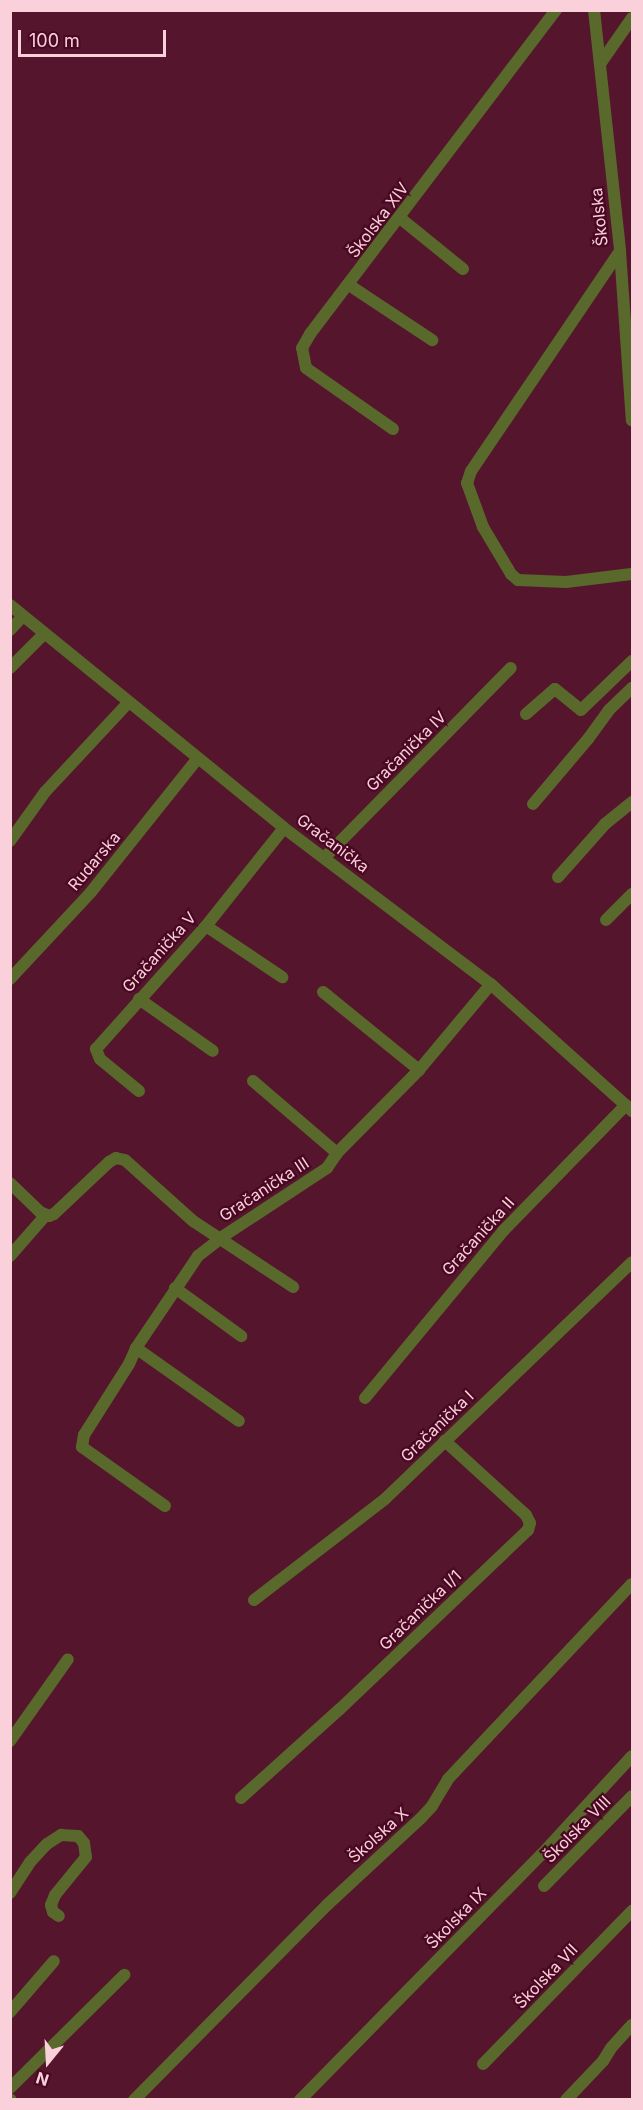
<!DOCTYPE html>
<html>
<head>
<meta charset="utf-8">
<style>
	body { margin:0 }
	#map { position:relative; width:643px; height:2110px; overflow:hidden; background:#55152c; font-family:Inter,sans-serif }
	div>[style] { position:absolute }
	.street>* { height:12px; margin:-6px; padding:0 6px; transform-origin:6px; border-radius:6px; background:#58692b }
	span { translate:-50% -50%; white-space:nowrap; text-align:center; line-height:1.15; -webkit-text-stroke:4.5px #490822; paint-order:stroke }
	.street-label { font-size:16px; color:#fad0da }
	.frame { position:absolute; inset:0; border:12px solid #fad0da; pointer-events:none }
	.north { position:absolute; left:18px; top:2032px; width:60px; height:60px; -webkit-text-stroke:4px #490822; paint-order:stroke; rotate:198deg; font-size:16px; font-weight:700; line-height:24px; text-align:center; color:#fad0da }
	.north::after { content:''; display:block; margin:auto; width:21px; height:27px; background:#fad0da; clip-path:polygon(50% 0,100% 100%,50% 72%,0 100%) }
	.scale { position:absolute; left:18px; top:30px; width:148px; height:27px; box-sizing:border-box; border:3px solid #fad0da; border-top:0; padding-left:8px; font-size:18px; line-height:21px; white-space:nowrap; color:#fad0da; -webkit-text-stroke:4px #490822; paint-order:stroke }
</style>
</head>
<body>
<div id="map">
	<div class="street">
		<div style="left:594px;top:10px;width:242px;rotate:83.8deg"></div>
		<div style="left:620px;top:251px;width:170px;rotate:86deg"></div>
		<div style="left:600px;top:64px;width:56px;rotate:-55.2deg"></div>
		<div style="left:400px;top:218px;width:81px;rotate:39deg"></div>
		<div style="left:620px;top:251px;width:266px;rotate:124.1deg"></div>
		<div style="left:471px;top:471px;width:13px;rotate:108deg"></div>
		<div style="left:467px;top:483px;width:47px;rotate:70deg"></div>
		<div style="left:483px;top:527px;width:55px;rotate:59.2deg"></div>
		<div style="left:511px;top:574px;width:9px;rotate:41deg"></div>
		<div style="left:518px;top:580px;width:48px;rotate:2.4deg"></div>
		<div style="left:566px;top:582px;width:66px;rotate:-6.9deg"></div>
		<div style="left:349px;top:285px;width:100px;rotate:33.5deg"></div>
		<div style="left:393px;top:429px;width:106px;rotate:-145deg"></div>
		<div style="left:306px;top:368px;width:20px;rotate:-101deg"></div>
		<div style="left:302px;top:348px;width:16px;rotate:-60deg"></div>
		<div style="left:310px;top:334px;width:407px;rotate:-52.8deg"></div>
		<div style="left:10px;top:605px;width:353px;rotate:39.1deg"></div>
		<div style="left:284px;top:828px;width:263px;rotate:37.1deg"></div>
		<div style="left:494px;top:987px;width:186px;rotate:41.9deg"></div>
		<div style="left:10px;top:630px;width:19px;rotate:-47deg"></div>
		<div style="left:10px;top:668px;width:48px;rotate:-45deg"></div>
		<div style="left:526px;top:714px;width:38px;rotate:-41deg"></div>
		<div style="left:555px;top:689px;width:33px;rotate:39deg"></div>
		<div style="left:581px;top:710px;width:71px;rotate:-43.9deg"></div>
		<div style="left:533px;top:804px;width:85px;rotate:-49.8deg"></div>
		<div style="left:588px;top:739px;width:36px;rotate:-54deg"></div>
		<div style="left:609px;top:710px;width:32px;rotate:-44deg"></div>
		<div style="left:10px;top:841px;width:60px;rotate:-54.5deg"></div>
		<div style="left:45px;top:792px;width:122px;rotate:-47deg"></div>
		<div style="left:325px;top:857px;width:265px;rotate:-45.5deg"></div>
		<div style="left:558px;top:877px;width:71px;rotate:-48.4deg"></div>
		<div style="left:605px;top:824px;width:35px;rotate:-39deg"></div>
		<div style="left:606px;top:920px;width:37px;rotate:-45deg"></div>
		<div style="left:206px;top:926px;width:92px;rotate:33.9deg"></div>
		<div style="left:10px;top:979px;width:119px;rotate:-47deg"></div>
		<div style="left:91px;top:892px;width:170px;rotate:-51.4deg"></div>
		<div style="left:323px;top:992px;width:124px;rotate:39.1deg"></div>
		<div style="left:139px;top:999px;width:90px;rotate:35.1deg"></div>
		<div style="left:253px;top:1081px;width:111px;rotate:40.6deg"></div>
		<div style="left:139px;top:1091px;width:50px;rotate:-140.6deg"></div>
		<div style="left:100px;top:1059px;width:11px;rotate:-112deg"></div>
		<div style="left:96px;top:1049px;width:165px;rotate:-48.2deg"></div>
		<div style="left:206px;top:926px;width:125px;rotate:-51.5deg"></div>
		<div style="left:10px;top:1183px;width:42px;rotate:44deg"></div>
		<div style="left:40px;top:1212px;width:10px;rotate:24deg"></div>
		<div style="left:49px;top:1216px;width:5px;rotate:-22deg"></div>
		<div style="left:54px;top:1214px;width:76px;rotate:-43.4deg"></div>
		<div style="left:109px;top:1162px;width:8px;rotate:-30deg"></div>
		<div style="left:116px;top:1158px;width:9px;rotate:13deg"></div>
		<div style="left:125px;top:1160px;width:91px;rotate:41.9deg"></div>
		<div style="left:193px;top:1221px;width:120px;rotate:33.4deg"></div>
		<div style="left:10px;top:1256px;width:53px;rotate:-48.8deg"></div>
		<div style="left:175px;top:1288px;width:82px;rotate:36deg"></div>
		<div style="left:136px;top:1348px;width:126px;rotate:35.3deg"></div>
		<div style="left:365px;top:1398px;width:217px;rotate:-50.4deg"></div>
		<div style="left:503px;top:1231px;width:176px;rotate:-45.7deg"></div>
		<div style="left:165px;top:1506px;width:102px;rotate:-144.6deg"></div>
		<div style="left:82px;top:1447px;width:12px;rotate:-81deg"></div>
		<div style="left:84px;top:1435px;width:84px;rotate:-57.6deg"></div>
		<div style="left:129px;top:1364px;width:17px;rotate:-66deg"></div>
		<div style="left:136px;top:1348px;width:111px;rotate:-56deg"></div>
		<div style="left:198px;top:1256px;width:31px;rotate:-38deg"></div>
		<div style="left:222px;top:1237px;width:126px;rotate:-33.3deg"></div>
		<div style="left:327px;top:1168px;width:18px;rotate:-56deg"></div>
		<div style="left:337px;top:1153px;width:117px;rotate:-45.3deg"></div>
		<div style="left:419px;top:1070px;width:112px;rotate:-50.1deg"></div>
		<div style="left:254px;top:1600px;width:165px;rotate:-37.6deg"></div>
		<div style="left:385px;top:1499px;width:342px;rotate:-43.8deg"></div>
		<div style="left:10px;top:1741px;width:100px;rotate:-54.7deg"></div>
		<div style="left:241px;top:1798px;width:133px;rotate:-42deg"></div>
		<div style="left:340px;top:1709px;width:260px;rotate:-43.6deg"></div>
		<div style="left:528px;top:1530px;width:7px;rotate:-74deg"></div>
		<div style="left:530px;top:1523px;width:9px;rotate:-117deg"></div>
		<div style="left:526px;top:1515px;width:110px;rotate:-137.6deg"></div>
		<div style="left:544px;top:1886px;width:126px;rotate:-45.6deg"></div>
		<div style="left:10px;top:1893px;width:38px;rotate:-57deg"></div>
		<div style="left:31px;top:1861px;width:23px;rotate:-47deg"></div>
		<div style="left:47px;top:1844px;width:17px;rotate:-33deg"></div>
		<div style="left:61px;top:1835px;width:17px;rotate:3deg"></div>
		<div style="left:78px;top:1836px;width:9px;rotate:49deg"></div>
		<div style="left:84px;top:1843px;width:14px;rotate:82deg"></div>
		<div style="left:86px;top:1857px;width:49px;rotate:129.2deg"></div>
		<div style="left:55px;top:1895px;width:11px;rotate:112deg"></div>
		<div style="left:51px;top:1905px;width:7px;rotate:74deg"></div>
		<div style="left:53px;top:1912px;width:7px;rotate:34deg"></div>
		<div style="left:10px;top:2012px;width:67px;rotate:-49.2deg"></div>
		<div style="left:483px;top:2064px;width:214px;rotate:-45.8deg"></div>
		<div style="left:10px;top:2088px;width:161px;rotate:-44.7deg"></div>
		<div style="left:10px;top:2099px;width:1px;rotate:45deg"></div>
		<div style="left:134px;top:2100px;width:274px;rotate:-45.3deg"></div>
		<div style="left:327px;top:1905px;width:128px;rotate:-42.8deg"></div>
		<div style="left:421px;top:1818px;width:16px;rotate:-47deg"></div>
		<div style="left:432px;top:1806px;width:31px;rotate:-59deg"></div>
		<div style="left:448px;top:1779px;width:268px;rotate:-46.7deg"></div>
		<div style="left:300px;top:2100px;width:344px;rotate:-45.5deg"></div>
		<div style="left:541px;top:1855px;width:134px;rotate:-47.4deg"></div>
		<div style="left:566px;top:2100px;width:54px;rotate:-46.5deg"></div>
		<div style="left:603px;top:2061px;width:15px;rotate:-58deg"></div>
		<div style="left:611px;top:2048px;width:31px;rotate:-48deg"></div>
	</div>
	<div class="street-label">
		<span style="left:599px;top:217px;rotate:-96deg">Školska</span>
		<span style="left:378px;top:220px;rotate:-53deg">Školska XIV</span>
		<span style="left:406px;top:751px;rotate:-45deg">Gračanička IV</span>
		<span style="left:333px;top:843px;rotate:37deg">Gračanička</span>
		<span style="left:94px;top:861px;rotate:-50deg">Rudarska</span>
		<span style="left:159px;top:952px;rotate:-48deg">Gračanička V</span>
		<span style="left:264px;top:1189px;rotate:-33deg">Gračanička III</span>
		<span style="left:478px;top:1236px;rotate:-48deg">Gračanička II</span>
		<span style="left:437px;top:1426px;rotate:-44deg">Gračanička I</span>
		<span style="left:420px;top:1610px;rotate:-44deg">Gračanička I/1</span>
		<span style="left:577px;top:1829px;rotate:-45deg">Školska VIII</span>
		<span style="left:378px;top:1835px;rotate:-42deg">Školska X</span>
		<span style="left:456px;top:1918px;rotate:-46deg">Školska IX</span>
		<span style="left:546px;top:1976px;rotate:-46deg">Školska VII</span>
	</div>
	<div class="frame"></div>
	<div class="north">N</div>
	<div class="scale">100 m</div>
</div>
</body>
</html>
